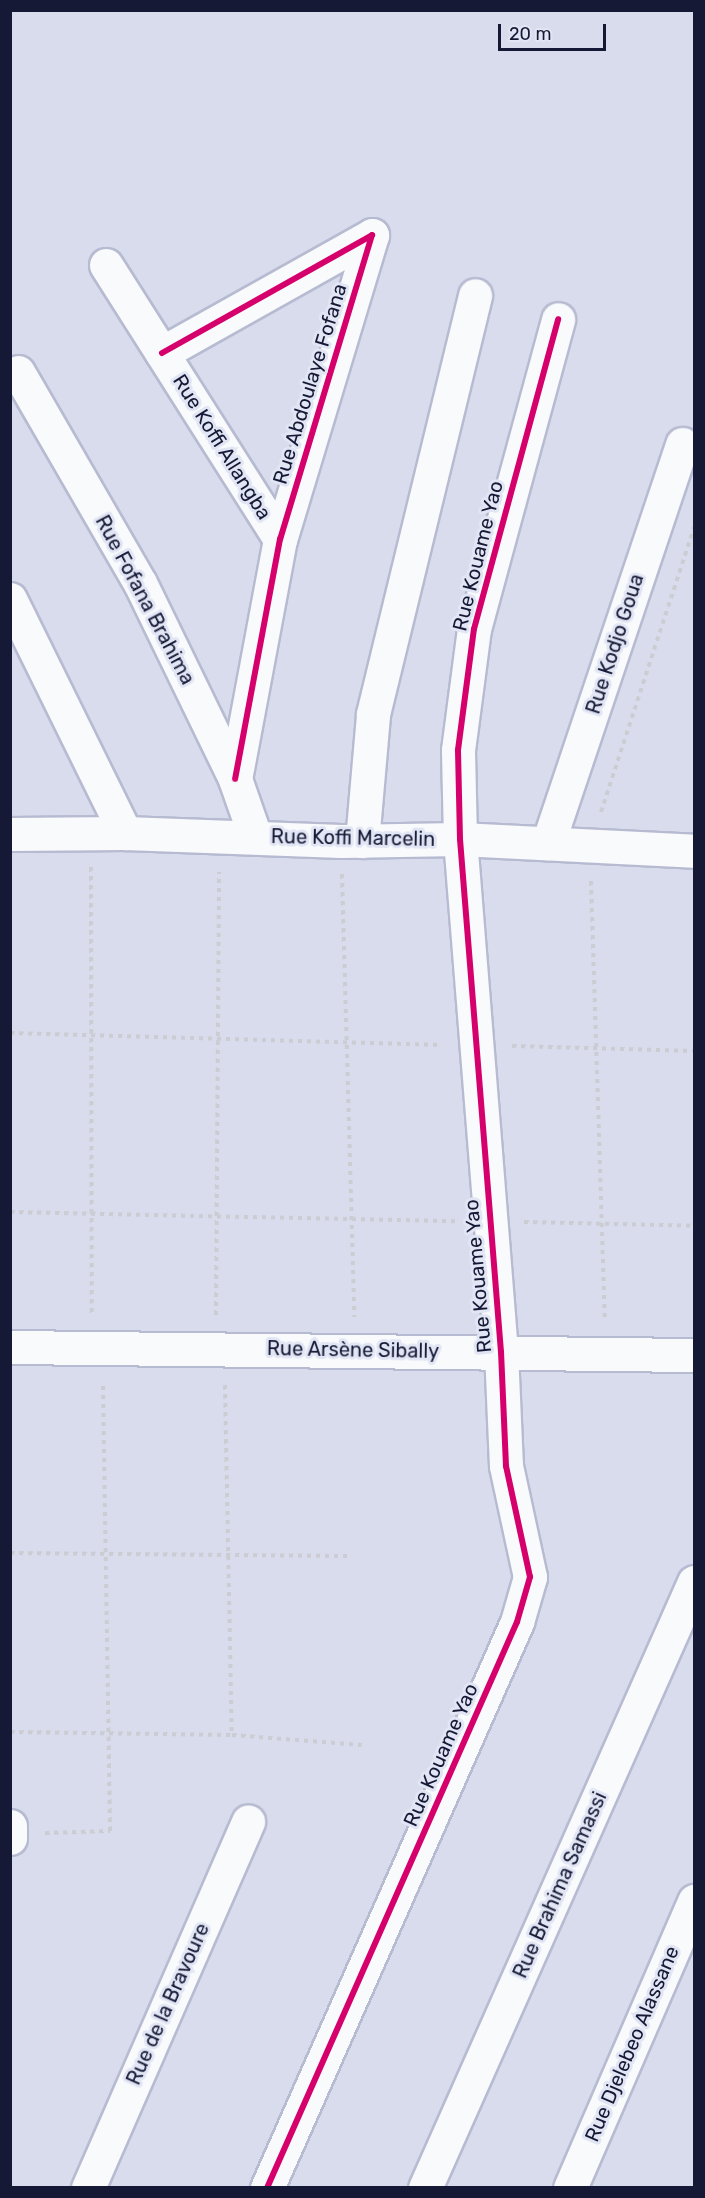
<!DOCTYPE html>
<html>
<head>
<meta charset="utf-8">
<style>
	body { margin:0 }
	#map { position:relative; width:705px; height:2198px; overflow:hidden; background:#d8dced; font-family:Rubik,sans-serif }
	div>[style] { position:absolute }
	.path>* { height:4px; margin-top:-2px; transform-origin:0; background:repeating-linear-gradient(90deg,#cccdd3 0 4.5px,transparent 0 9px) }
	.roads { filter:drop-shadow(2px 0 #b7bbd1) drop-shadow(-2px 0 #b7bbd1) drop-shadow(0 2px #b7bbd1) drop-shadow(0 -2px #b7bbd1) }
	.street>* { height:33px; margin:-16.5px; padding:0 16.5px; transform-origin:16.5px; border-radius:16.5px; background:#f9fafc }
	.cycleway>* { height:6px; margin:-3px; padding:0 3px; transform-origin:3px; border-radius:3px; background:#d6006c }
	span { translate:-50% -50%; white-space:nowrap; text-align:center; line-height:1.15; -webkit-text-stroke:6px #e1e5f4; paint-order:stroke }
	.street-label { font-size:20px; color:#151935 }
	.frame { position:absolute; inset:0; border:12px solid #151935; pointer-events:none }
	.scale { position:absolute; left:498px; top:24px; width:108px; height:27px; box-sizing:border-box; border:3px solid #151935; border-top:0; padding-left:8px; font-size:18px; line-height:21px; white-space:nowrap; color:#151935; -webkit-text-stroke:4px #e1e5f4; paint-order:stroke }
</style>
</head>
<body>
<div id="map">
	<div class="path">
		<div style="left:601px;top:812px;width:300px;rotate:-71.9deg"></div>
		<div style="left:91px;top:867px;width:446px;rotate:89.9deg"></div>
		<div style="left:342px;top:874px;width:443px;rotate:88.4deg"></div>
		<div style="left:591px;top:881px;width:439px;rotate:88.2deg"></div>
		<div style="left:10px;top:1033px;width:432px;rotate:1.6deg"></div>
		<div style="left:512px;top:1046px;width:182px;rotate:1.6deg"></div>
		<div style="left:10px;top:1212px;width:447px;rotate:1.2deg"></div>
		<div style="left:524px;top:1222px;width:170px;rotate:1.3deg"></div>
		<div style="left:216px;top:1315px;width:443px;rotate:-89.6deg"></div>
		<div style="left:225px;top:1385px;width:350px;rotate:88.9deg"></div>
		<div style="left:10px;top:1553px;width:337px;rotate:0.5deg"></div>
		<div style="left:10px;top:1732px;width:222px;rotate:0.8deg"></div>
		<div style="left:232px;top:1735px;width:130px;rotate:4.4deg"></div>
		<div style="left:45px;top:1833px;width:65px;rotate:-1.8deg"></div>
		<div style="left:110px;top:1831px;width:449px;rotate:-90.9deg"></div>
	</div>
	<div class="roads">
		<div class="street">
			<div style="left:106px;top:265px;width:325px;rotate:57.6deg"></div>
			<div style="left:162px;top:353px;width:241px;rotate:-29.3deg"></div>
			<div style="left:372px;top:235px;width:318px;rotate:106.8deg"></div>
			<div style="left:280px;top:539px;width:244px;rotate:100.6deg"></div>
			<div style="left:18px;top:372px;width:244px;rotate:60deg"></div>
			<div style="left:140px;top:583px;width:218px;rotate:64.1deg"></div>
			<div style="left:235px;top:779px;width:60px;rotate:70.7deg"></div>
			<div style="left:10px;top:599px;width:261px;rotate:63.8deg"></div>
			<div style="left:10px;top:834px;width:115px;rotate:-0.5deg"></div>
			<div style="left:125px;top:833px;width:216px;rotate:2.1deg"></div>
			<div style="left:341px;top:841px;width:119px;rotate:-1deg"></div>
			<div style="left:460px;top:839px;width:234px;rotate:2.9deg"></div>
			<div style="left:362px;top:841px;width:127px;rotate:-85deg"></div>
			<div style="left:373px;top:714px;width:431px;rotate:-76.3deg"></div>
			<div style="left:548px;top:843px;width:421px;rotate:-71.4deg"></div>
			<div style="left:10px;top:1347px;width:684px;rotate:0.67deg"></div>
			<div style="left:10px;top:1826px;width:12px;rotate:90deg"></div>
			<div style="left:88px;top:2188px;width:400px;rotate:-66.4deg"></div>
			<div style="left:267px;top:2188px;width:619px;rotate:-66.17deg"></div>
			<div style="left:517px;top:1622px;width:47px;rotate:-73.9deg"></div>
			<div style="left:530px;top:1577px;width:114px;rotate:-102.2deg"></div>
			<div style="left:506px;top:1466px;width:114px;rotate:-92.5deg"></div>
			<div style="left:501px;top:1352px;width:515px;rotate:-94.57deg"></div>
			<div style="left:460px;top:839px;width:89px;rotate:-91.3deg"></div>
			<div style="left:458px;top:750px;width:122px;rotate:-82.5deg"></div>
			<div style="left:474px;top:629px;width:321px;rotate:-74.8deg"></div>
			<div style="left:425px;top:2188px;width:663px;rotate:-66.06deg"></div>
			<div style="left:570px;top:2188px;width:313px;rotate:-66.6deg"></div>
		</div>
	</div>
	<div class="cycleway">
		<div style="left:162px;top:353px;width:241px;rotate:-29.3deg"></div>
		<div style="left:372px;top:235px;width:318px;rotate:106.8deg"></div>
		<div style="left:280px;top:539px;width:244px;rotate:100.6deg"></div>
		<div style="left:267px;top:2188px;width:619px;rotate:-66.17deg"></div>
		<div style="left:517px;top:1622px;width:47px;rotate:-73.9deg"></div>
		<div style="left:530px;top:1577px;width:114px;rotate:-102.2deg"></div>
		<div style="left:506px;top:1466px;width:114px;rotate:-92.5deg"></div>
		<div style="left:501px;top:1352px;width:515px;rotate:-94.57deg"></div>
		<div style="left:460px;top:839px;width:89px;rotate:-91.3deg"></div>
		<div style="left:458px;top:750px;width:122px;rotate:-82.5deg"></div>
		<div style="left:474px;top:629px;width:321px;rotate:-74.8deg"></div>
	</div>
	<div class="street-label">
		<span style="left:310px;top:384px;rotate:-73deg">Rue Abdoulaye Fofana</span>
		<span style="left:222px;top:447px;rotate:58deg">Rue Koffi Allangba</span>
		<span style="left:478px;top:556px;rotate:-76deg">Rue Kouame Yao</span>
		<span style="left:145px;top:600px;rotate:62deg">Rue Fofana Brahima</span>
		<span style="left:615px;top:644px;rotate:-72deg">Rue Kodjo Goua</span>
		<span style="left:353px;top:838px;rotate:1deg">Rue Koffi Marcelin</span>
		<span style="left:478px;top:1276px;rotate:-95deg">Rue Kouame Yao</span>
		<span style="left:353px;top:1350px;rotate:1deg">Rue Arsène Sibally</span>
		<span style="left:441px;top:1755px;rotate:-66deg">Rue Kouame Yao</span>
		<span style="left:560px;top:1885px;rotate:-66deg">Rue Brahima Samassi</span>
		<span style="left:168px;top:2004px;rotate:-66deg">Rue de la Bravoure</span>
		<span style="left:632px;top:2044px;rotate:-67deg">Rue Djelebeo Alassane</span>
	</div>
	<div class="frame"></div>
	<div class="scale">20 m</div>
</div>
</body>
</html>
